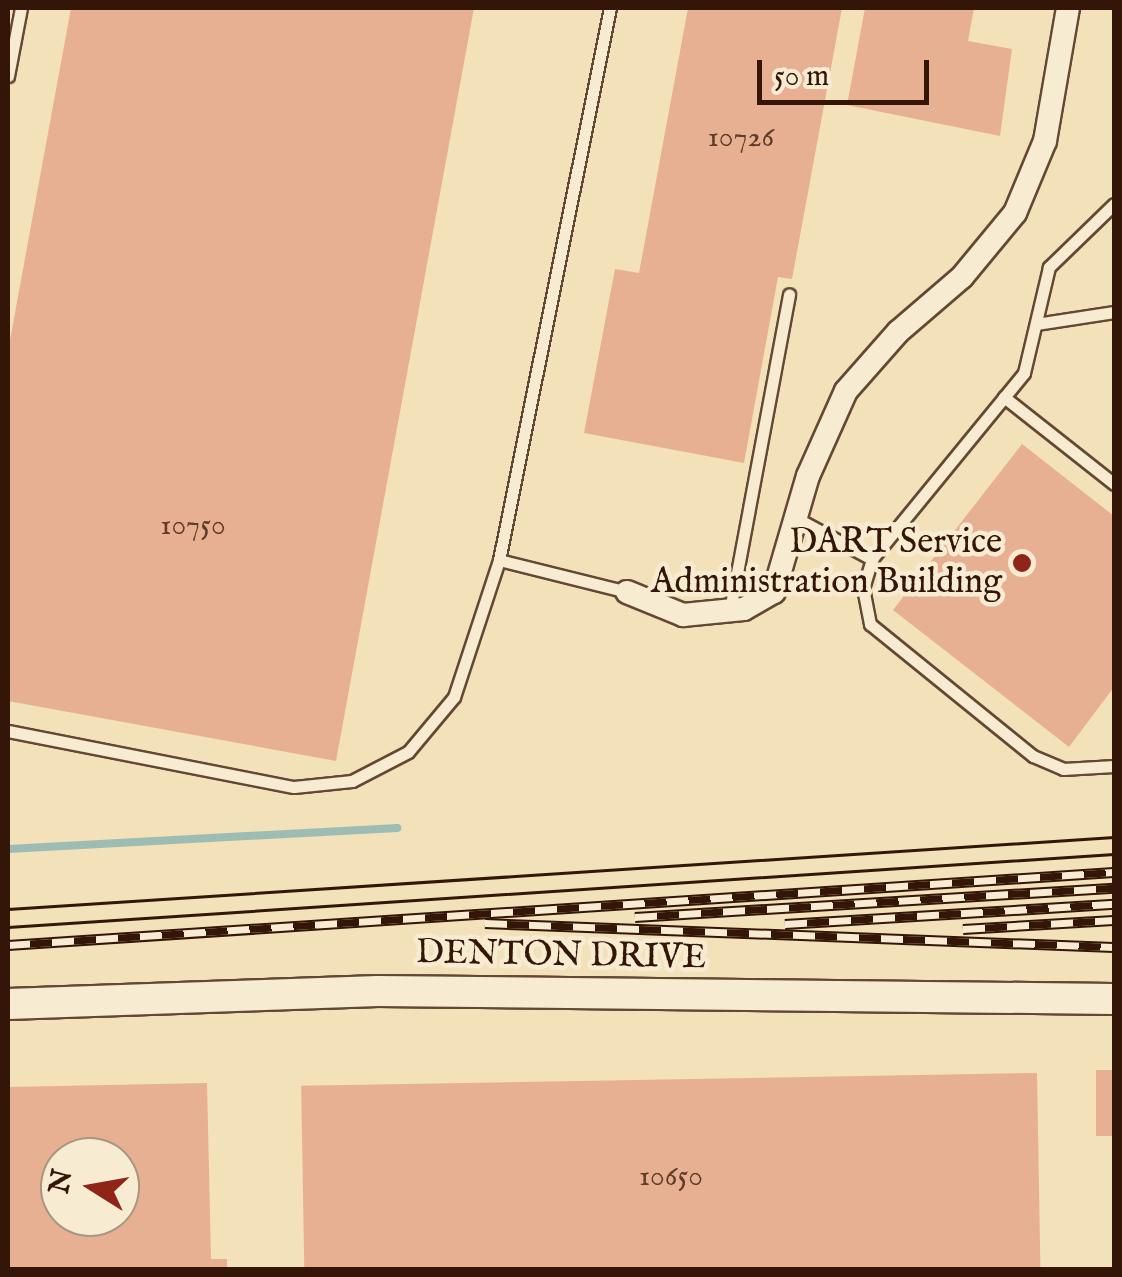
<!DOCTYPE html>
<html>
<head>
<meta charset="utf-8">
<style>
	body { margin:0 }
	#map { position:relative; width:1122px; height:1277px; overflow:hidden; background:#f3e1b9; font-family:"IM FELL English",serif }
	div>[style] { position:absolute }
	.stream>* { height:8px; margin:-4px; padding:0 4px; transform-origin:4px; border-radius:4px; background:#9cbcb4 }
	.building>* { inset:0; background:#e8b092; transform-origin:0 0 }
	.roads { filter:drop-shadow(2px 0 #634934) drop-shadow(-2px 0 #634934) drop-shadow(0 2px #634934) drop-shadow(0 -2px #634934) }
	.service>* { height:11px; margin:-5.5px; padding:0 5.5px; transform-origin:5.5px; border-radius:5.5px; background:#f7ecd2 }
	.minor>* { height:22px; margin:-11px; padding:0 11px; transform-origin:11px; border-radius:11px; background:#f7ecd2 }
	.tertiary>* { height:30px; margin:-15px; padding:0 15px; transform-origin:15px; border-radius:15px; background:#f7ecd2 }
	.tram>* { height:2.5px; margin:-1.25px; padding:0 1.25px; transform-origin:1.25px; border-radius:1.25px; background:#331607 }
	.rail>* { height:11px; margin-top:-5.5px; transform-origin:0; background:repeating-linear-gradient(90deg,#f7ecd2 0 22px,#331607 0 44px); box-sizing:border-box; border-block:2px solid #331607 }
	.dots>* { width:28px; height:28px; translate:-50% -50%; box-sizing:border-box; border:5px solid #f7ecd2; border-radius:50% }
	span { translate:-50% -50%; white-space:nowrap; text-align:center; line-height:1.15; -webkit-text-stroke:9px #f7ecd2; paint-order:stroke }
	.number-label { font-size:30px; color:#603c2a }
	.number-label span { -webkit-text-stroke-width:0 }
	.poi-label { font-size:35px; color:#331607 }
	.right { translate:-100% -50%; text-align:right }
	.street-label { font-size:35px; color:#331607 }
	.frame { position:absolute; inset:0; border:10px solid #331607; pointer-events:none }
	.north { position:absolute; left:40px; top:1137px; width:100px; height:100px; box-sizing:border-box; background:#f7ecd2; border:2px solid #a99681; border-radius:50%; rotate:281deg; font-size:28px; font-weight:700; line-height:40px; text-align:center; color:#331607 }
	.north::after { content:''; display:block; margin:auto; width:35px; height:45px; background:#8f2418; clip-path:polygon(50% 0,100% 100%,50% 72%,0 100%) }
	.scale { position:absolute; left:757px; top:60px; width:172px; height:45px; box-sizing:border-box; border:5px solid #331607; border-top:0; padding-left:12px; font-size:30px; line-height:35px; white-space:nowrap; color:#331607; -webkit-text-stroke:8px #f7ecd2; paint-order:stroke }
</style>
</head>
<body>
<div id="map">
	<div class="stream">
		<div style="left:8px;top:849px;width:390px;rotate:-3.1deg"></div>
	</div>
	<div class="building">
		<div style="clip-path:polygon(71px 8px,474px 8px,336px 761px,8px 701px,8px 351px)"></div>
		<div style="clip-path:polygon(688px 8px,842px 8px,792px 279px,778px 277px,744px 463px,584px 433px,615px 269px,639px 273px)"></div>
		<div style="clip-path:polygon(865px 8px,974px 8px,968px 41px,1012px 49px,1000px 136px,847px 105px)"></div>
		<div style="clip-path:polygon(1022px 444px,1114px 516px,1114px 687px,1069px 747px,893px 610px)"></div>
		<div style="left:1114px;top:1070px;width:66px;height:18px;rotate:90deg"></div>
		<div style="left:1037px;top:1073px;width:197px;height:736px;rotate:89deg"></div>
		<div style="clip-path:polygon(evenodd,207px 1083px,211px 1259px,227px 1259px,227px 1270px,8px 1270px,8px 1087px,207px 1083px,60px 1157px,120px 1157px,120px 1217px,60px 1217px,60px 1157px)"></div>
	</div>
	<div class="roads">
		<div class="service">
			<div style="left:8px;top:76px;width:69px;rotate:-79.2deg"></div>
			<div style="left:1114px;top:204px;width:91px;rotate:135.9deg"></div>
			<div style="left:1049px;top:267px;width:109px;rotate:103.3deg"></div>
			<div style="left:1024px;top:373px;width:240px;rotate:129.3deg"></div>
			<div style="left:872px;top:559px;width:30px;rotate:107deg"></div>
			<div style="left:863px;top:588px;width:37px;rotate:79deg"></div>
			<div style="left:870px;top:624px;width:210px;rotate:39deg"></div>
			<div style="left:1033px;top:756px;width:33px;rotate:23deg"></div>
			<div style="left:1063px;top:769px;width:51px;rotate:-3.4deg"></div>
			<div style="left:1036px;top:324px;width:79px;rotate:-8.7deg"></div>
			<div style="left:1004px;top:397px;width:140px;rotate:38.3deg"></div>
			<div style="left:794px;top:517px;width:89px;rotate:28.3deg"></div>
			<div style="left:499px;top:560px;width:132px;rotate:14deg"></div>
			<div style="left:730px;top:610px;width:321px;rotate:-79.4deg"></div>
			<div style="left:8px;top:731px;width:291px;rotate:11.1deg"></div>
			<div style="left:294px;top:787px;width:58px;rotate:-5.9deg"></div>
			<div style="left:352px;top:781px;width:63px;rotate:-27.4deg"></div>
			<div style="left:408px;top:752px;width:72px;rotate:-50.1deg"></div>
			<div style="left:454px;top:697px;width:144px;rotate:-71.8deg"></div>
			<div style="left:499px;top:560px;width:563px;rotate:-78.63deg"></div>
		</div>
		<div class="minor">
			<div style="left:627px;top:592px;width:61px;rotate:22.3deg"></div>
			<div style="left:683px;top:615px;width:61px;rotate:-5.6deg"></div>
			<div style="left:744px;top:609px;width:34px;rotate:-30deg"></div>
			<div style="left:774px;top:592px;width:121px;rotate:-73.7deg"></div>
			<div style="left:808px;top:476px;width:93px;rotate:-65.9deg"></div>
			<div style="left:846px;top:391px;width:79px;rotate:-48.6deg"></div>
			<div style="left:898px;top:332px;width:84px;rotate:-40.7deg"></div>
			<div style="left:962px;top:277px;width:83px;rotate:-50.4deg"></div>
			<div style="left:1015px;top:213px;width:78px;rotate:-67.4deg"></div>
			<div style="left:1045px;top:141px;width:135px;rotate:-80.2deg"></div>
		</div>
		<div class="tertiary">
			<div style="left:8px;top:1004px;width:370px;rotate:-2deg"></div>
			<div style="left:378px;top:991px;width:736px;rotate:0.62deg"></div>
		</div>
	</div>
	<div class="tram">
		<div style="left:8px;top:909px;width:1108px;rotate:-3.72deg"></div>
		<div style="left:8px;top:927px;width:1108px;rotate:-3.78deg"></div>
	</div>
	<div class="rail">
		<div style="left:635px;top:917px;width:480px;rotate:-3.5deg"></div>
		<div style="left:485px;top:923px;width:629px;rotate:2.19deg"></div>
		<div style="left:785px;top:924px;width:330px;rotate:-3.5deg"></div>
		<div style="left:963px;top:929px;width:151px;rotate:-3.4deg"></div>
		<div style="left:8px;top:945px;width:1108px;rotate:-3.78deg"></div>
	</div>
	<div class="dots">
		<div style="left:1022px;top:563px;background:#8f2418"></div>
	</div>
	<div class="number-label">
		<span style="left:741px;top:138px">10726</span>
		<span style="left:193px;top:526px">10750</span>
		<span style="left:671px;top:1177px">10650</span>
	</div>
	<div class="poi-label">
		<span class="right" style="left:1002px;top:563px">DART Service<br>Administration Building</span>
	</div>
	<div class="street-label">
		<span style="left:561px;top:956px;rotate:1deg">DENTON DRIVE</span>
	</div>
	<div class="frame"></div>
	<div class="north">N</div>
	<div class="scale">50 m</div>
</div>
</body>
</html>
